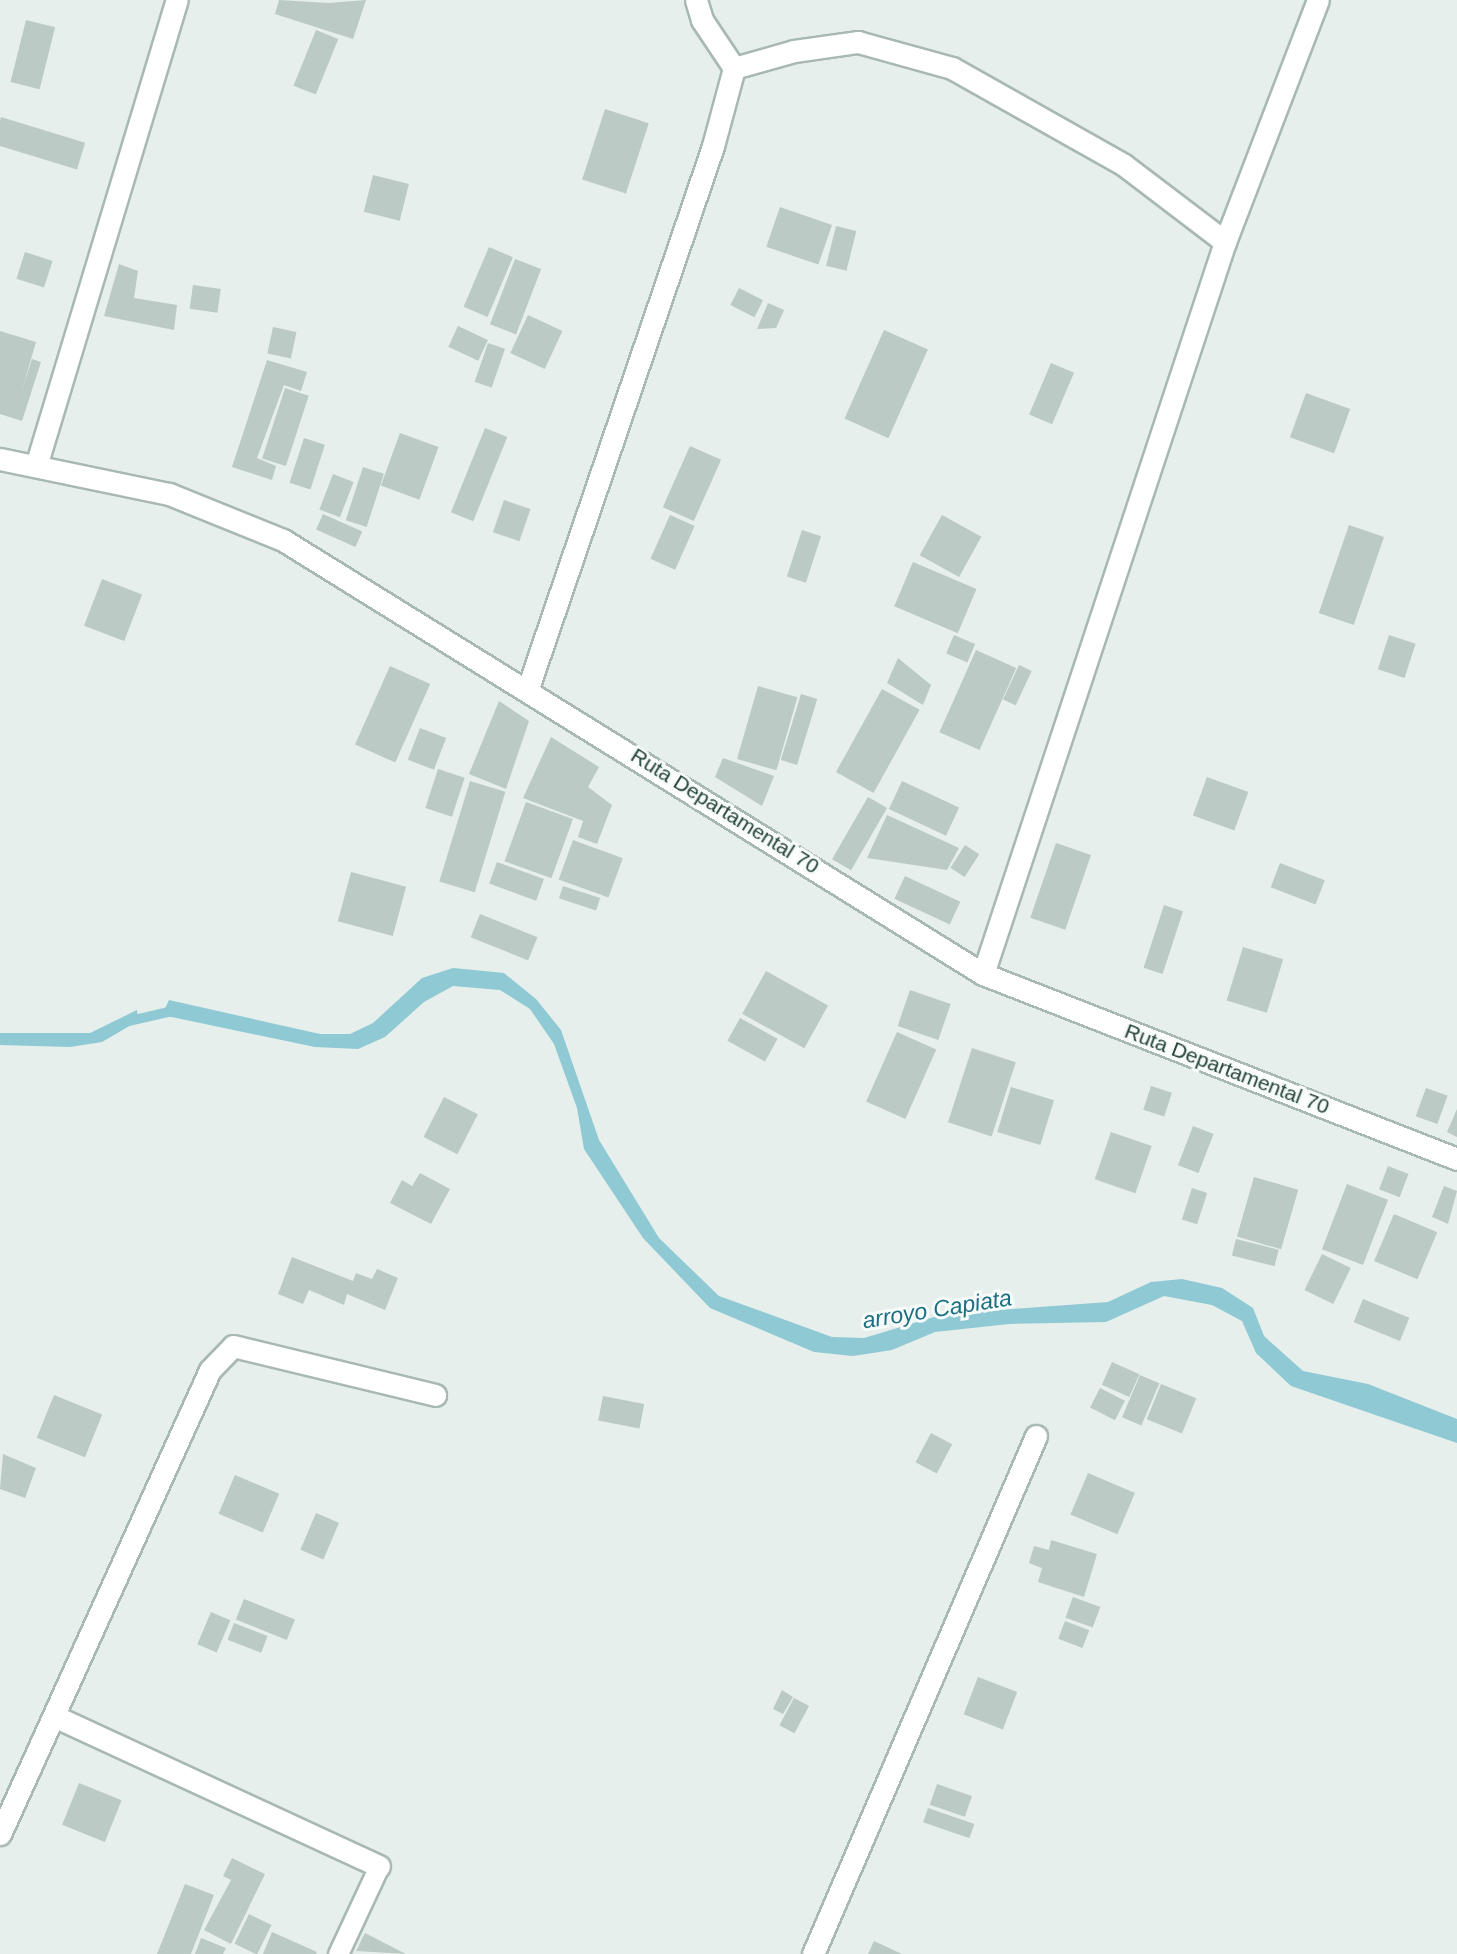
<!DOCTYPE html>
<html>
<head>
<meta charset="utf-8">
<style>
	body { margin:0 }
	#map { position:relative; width:1457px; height:1954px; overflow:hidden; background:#e6efeb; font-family:Helvetica,sans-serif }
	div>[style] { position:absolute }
	.water>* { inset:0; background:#8ec9d4 }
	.stream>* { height:10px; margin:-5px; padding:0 5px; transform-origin:5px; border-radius:5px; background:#8ec9d4 }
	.building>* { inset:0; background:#bbcac4; transform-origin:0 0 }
	.roads { filter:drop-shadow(2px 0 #a8b8b2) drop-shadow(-2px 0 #a8b8b2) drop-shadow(0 2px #a8b8b2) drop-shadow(0 -2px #a8b8b2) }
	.service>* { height:19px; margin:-9.5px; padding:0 9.5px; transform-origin:9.5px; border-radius:9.5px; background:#fff }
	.minor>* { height:21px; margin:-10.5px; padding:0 10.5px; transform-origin:10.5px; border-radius:10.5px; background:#fff }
	.secondary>* { height:21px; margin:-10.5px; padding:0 10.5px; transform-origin:10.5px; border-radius:10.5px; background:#fff }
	span { translate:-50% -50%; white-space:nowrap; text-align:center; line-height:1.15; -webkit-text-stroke:6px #f7fbf9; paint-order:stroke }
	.street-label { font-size:21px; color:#24423a }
	.water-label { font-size:23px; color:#1c6f80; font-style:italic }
</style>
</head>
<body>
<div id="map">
	<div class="water">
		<div style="clip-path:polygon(453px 968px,504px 973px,536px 999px,561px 1030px,599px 1140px,659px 1238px,719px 1296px,832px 1337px,864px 1338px,944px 1314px,1108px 1302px,1151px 1282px,1182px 1279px,1222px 1288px,1253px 1308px,1264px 1336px,1303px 1371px,1368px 1384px,1457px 1419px,1457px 1443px,1291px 1386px,1256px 1353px,1242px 1321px,1212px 1305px,1164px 1296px,1106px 1322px,1009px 1324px,935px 1332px,892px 1350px,853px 1356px,814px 1352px,710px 1308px,643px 1238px,584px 1149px,577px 1108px,554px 1044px,530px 1009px,500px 990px,453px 986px,424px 1002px,385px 1037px,358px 1049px,315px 1047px,162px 1015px,169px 1000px,320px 1034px,350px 1034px,373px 1023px,422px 978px)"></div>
		<div style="clip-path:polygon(137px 1010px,138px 1021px,102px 1042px,70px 1047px,0 1045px,0 1033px,90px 1033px)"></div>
	</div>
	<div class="stream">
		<div style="left:125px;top:1022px;width:53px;rotate:-13deg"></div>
	</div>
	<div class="building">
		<div style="clip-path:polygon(279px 0,329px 3px,366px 0,353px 39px,275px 14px)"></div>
		<div style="left:26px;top:20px;width:30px;height:64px;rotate:14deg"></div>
		<div style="left:316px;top:30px;width:24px;height:60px;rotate:22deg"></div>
		<div style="left:605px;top:109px;width:46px;height:74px;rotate:18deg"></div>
		<div style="left:1px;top:117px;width:88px;height:28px;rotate:17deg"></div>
		<div style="left:373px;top:175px;width:37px;height:38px;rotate:14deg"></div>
		<div style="left:780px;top:207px;width:55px;height:42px;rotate:19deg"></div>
		<div style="left:836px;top:226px;width:21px;height:41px;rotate:14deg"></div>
		<div style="left:489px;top:247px;width:26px;height:65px;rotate:23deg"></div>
		<div style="left:25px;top:252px;width:29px;height:28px;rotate:18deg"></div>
		<div style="left:515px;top:259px;width:28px;height:70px;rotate:21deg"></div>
		<div style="clip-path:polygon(119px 264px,138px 271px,134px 298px,177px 305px,174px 330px,104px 316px)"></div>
		<div style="left:193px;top:285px;width:28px;height:24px;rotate:8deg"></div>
		<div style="left:739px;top:288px;width:27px;height:19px;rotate:27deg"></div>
		<div style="clip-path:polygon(768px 303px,784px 310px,776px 328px,757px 329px)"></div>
		<div style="left:528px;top:315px;width:38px;height:42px;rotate:25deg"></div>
		<div style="left:458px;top:326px;width:33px;height:23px;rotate:25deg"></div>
		<div style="left:273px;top:327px;width:24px;height:27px;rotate:12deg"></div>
		<div style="left:884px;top:330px;width:48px;height:97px;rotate:24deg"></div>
		<div style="clip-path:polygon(0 331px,36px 342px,22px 390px,32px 359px,41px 362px,22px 421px,0 414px)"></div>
		<div style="left:488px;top:343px;width:18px;height:41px;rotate:19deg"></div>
		<div style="clip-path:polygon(267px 360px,307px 372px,301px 391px,284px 385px,257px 458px,276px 466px,272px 480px,232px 467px)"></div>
		<div style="left:1051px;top:363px;width:25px;height:56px;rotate:23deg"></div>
		<div style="left:285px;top:388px;width:25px;height:74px;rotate:18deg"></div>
		<div style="left:1306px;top:393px;width:47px;height:47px;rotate:20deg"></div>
		<div style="left:485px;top:428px;width:24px;height:91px;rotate:22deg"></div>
		<div style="left:400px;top:433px;width:41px;height:56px;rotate:20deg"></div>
		<div style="left:304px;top:438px;width:22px;height:47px;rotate:18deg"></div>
		<div style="left:690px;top:446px;width:34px;height:67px;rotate:24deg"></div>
		<div style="left:363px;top:467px;width:22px;height:56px;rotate:18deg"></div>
		<div style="left:333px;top:474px;width:22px;height:38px;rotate:21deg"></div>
		<div style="left:504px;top:500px;width:28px;height:34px;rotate:19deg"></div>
		<div style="left:323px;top:514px;width:43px;height:17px;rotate:24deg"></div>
		<div style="left:670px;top:515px;width:27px;height:48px;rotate:24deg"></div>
		<div style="left:942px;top:515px;width:45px;height:46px;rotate:29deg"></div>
		<div style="left:1349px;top:525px;width:37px;height:93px;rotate:19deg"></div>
		<div style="left:802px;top:530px;width:20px;height:49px;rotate:18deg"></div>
		<div style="left:913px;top:562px;width:69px;height:48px;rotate:23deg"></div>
		<div style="left:102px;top:579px;width:43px;height:50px;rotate:21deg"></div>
		<div style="left:954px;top:635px;width:23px;height:20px;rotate:23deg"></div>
		<div style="left:1389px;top:635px;width:28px;height:36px;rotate:18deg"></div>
		<div style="left:976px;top:650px;width:44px;height:90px;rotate:24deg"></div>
		<div style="clip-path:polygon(898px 658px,931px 685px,923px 705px,887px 683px)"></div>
		<div style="left:1019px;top:665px;width:14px;height:38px;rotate:25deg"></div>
		<div style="left:390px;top:666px;width:44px;height:86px;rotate:24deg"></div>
		<div style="left:758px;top:686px;width:41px;height:76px;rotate:16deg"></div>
		<div style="left:882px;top:689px;width:43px;height:95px;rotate:29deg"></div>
		<div style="left:801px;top:694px;width:17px;height:69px;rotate:17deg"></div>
		<div style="clip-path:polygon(499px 701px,529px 721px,506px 789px,469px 774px)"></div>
		<div style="left:420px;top:728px;width:28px;height:34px;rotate:21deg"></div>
		<div style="clip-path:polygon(551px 737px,599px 767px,588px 787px,612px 805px,597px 844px,578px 837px,583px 821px,523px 798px)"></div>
		<div style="clip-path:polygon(723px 758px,774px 776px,762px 806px,715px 777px)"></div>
		<div style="left:438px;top:769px;width:28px;height:41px;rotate:18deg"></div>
		<div style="left:1207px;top:777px;width:44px;height:41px;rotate:20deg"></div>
		<div style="left:470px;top:781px;width:37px;height:105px;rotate:17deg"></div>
		<div style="left:902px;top:781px;width:63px;height:31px;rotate:25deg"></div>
		<div style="left:868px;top:797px;width:22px;height:72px;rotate:30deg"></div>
		<div style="left:526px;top:802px;width:50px;height:63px;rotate:20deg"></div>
		<div style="clip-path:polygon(887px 815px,959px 848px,947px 870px,867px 858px)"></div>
		<div style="left:573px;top:840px;width:53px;height:42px;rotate:20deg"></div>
		<div style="left:1056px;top:843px;width:37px;height:79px;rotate:19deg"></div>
		<div style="left:965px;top:845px;width:17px;height:27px;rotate:33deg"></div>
		<div style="left:497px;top:862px;width:50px;height:23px;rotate:20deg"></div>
		<div style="left:1280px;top:863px;width:48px;height:26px;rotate:21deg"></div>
		<div style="left:351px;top:872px;width:57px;height:51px;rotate:15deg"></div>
		<div style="left:905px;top:876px;width:61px;height:25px;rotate:25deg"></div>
		<div style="left:563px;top:886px;width:39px;height:13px;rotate:18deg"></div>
		<div style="left:1164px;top:905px;width:20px;height:66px;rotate:18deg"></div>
		<div style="left:480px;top:914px;width:62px;height:25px;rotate:22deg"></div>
		<div style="left:1243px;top:947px;width:42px;height:56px;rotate:17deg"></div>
		<div style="left:766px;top:971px;width:71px;height:49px;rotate:29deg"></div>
		<div style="left:910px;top:990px;width:43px;height:38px;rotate:19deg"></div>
		<div style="left:740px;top:1018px;width:43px;height:26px;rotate:29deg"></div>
		<div style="left:897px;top:1032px;width:43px;height:76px;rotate:24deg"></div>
		<div style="left:972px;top:1048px;width:46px;height:78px;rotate:18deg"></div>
		<div style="left:1151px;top:1086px;width:22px;height:25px;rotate:18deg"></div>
		<div style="left:1011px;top:1087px;width:45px;height:47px;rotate:17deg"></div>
		<div style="left:1426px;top:1088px;width:23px;height:30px;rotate:20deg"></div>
		<div style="left:444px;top:1097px;width:38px;height:45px;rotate:27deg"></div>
		<div style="clip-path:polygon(1457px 1109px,1457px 1137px,1447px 1132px)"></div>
		<div style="left:1193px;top:1126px;width:22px;height:42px;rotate:21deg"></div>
		<div style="left:1111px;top:1132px;width:43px;height:50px;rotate:19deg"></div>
		<div style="left:1388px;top:1166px;width:22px;height:25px;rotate:21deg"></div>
		<div style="clip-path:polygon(420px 1173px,450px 1189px,431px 1224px,390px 1203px,402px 1180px,412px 1186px)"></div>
		<div style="left:1254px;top:1177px;width:46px;height:62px;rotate:16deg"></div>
		<div style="left:1347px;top:1184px;width:44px;height:70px;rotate:21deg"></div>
		<div style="clip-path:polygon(1444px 1186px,1457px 1191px,1448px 1224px,1432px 1217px)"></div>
		<div style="left:1192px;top:1188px;width:16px;height:33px;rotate:18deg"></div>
		<div style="left:1394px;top:1214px;width:47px;height:51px;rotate:23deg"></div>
		<div style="left:1236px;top:1239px;width:44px;height:17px;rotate:14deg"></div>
		<div style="left:1322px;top:1254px;width:32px;height:40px;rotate:26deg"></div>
		<div style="clip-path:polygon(292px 1257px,353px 1281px,356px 1273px,372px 1279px,377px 1269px,398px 1278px,385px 1310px,347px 1294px,344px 1305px,309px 1290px,303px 1304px,278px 1294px)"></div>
		<div style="left:1363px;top:1299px;width:50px;height:25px;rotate:22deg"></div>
		<div style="left:1112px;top:1362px;width:30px;height:25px;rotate:24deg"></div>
		<div style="left:1140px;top:1375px;width:21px;height:46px;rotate:23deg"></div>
		<div style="left:1161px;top:1384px;width:38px;height:38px;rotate:22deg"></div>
		<div style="left:1100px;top:1388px;width:28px;height:22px;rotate:27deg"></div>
		<div style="left:54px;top:1395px;width:52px;height:46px;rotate:22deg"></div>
		<div style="left:603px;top:1396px;width:42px;height:25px;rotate:11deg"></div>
		<div style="left:931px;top:1433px;width:24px;height:33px;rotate:28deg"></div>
		<div style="clip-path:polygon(3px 1454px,36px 1468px,25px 1498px,0 1489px)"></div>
		<div style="left:1088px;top:1473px;width:51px;height:45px;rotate:23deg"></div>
		<div style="left:235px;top:1475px;width:48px;height:42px;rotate:23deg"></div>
		<div style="left:316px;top:1513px;width:25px;height:40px;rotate:23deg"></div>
		<div style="clip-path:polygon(1051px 1540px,1097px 1554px,1084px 1597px,1038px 1582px,1042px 1568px,1029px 1563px,1034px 1546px,1049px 1550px)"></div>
		<div style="left:1073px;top:1597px;width:29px;height:22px;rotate:20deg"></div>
		<div style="left:244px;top:1599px;width:55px;height:22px;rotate:22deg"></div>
		<div style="left:211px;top:1612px;width:21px;height:35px;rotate:23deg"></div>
		<div style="left:1065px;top:1621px;width:26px;height:19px;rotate:21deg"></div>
		<div style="left:234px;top:1623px;width:36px;height:18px;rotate:21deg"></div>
		<div style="left:978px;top:1677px;width:42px;height:40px;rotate:21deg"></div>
		<div style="clip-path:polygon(782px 1690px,793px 1697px,783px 1714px,773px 1709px)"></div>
		<div style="left:794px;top:1698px;width:17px;height:31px;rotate:28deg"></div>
		<div style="left:79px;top:1783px;width:46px;height:45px;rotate:22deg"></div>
		<div style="left:937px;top:1784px;width:37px;height:22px;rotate:19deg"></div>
		<div style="left:928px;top:1808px;width:49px;height:15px;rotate:19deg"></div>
		<div style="clip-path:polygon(232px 1858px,265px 1874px,231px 1944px,204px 1930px,231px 1880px,223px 1876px)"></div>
		<div style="clip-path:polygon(185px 1884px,214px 1895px,191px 1954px,157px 1954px)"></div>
		<div style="left:249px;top:1914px;width:25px;height:33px;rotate:26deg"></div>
		<div style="clip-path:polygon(272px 1932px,317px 1952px,316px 1954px,263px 1954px)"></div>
		<div style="clip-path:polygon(365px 1933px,406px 1954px,356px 1951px)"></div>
		<div style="clip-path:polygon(201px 1938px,226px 1948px,223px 1954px,195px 1954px)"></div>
		<div style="clip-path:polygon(874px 1941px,902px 1954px,868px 1954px)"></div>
	</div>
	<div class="roads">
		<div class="service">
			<div style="left:338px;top:1954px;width:97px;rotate:-65deg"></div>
		</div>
		<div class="minor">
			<div style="left:696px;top:0;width:21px;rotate:73deg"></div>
			<div style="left:702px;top:20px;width:58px;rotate:56.3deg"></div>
			<div style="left:36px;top:466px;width:487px;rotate:-73.2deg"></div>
			<div style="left:528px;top:688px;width:573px;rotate:-71.15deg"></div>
			<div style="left:713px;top:146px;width:81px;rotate:-74.9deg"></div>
			<div style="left:734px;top:68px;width:62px;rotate:-15.8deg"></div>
			<div style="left:794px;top:51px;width:65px;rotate:-8deg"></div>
			<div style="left:858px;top:42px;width:98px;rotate:15.5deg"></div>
			<div style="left:952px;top:68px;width:197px;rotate:29.4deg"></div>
			<div style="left:1124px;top:165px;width:127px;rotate:37.3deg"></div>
			<div style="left:983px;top:974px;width:771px;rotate:-71.71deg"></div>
			<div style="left:1225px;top:242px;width:259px;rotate:-69deg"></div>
			<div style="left:54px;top:1716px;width:358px;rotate:24.8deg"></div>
			<div style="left:0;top:1834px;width:509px;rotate:-65.65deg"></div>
			<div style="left:210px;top:1370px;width:33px;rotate:-46deg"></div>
			<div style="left:233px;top:1346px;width:208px;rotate:13.6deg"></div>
			<div style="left:813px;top:1954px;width:564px;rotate:-66.71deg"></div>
		</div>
		<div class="secondary">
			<div style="left:0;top:459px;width:173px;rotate:11.7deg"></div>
			<div style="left:169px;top:494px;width:123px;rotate:22deg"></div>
			<div style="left:283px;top:540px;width:824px;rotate:31.8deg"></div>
			<div style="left:983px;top:974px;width:509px;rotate:21.32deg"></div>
		</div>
	</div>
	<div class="street-label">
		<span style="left:725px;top:811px;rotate:32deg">Ruta Departamental 70</span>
		<span style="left:1227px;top:1069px;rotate:21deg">Ruta Departamental 70</span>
	</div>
	<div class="water-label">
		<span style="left:937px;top:1309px;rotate:-9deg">arroyo Capiata</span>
	</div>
</div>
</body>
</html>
